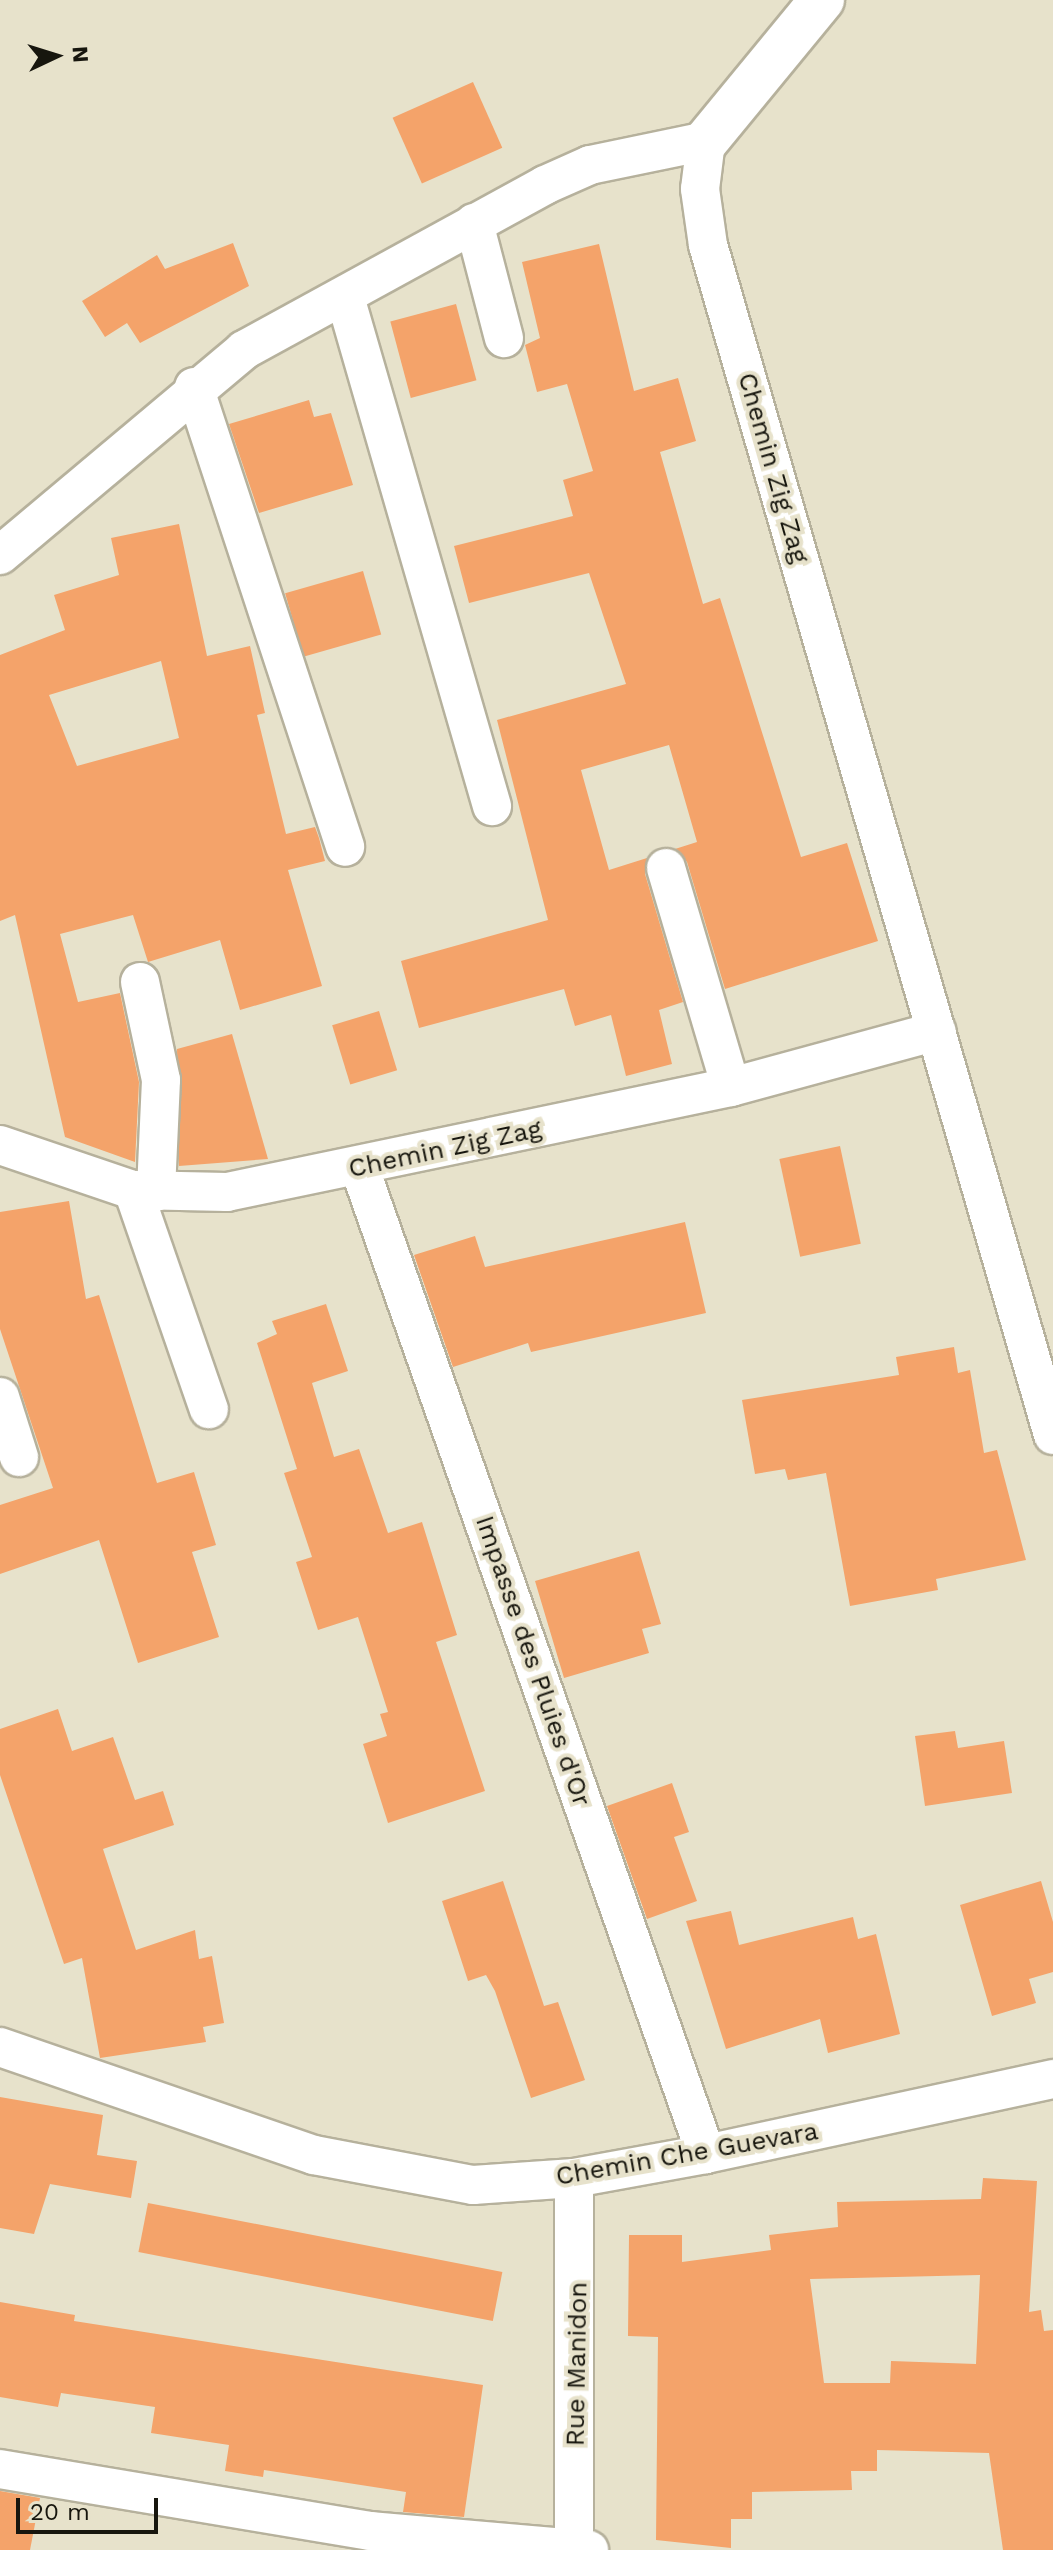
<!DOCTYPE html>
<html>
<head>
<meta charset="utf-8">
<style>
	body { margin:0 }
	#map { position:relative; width:1053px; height:2550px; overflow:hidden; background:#e7e2cb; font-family:"Work Sans",sans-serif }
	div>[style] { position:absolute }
	.building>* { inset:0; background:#f4a36a; transform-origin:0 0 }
	.roads { filter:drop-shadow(2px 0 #b6b19c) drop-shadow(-2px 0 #b6b19c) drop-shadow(0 2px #b6b19c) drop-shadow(0 -2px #b6b19c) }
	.minor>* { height:38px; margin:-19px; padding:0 19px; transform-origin:19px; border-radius:19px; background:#fff }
	.tertiary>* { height:44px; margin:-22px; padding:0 22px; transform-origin:22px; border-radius:22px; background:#fff }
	span { translate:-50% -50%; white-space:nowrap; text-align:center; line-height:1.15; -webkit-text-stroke:8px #e7e2cb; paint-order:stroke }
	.street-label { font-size:26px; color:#17160e }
	.north { position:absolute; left:16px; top:16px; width:80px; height:80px; -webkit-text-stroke:6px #e7e2cb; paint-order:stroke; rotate:86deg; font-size:22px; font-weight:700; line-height:32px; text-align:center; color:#17160e }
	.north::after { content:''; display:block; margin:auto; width:28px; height:36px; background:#17160e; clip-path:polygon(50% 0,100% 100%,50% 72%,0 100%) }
	.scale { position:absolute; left:16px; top:2498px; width:142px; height:36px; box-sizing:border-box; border:4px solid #17160e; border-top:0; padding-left:10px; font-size:24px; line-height:28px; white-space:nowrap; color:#17160e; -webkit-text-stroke:6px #e7e2cb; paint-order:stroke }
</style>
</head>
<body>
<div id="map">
	<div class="building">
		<div style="left:473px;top:82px;width:72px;height:88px;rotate:66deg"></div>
		<div style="clip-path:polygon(233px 243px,249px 286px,140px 343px,127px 323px,105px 337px,82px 301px,157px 255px,165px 269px)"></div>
		<div style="clip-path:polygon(599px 244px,634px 391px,678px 378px,696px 441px,660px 452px,703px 604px,720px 598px,801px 857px,847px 843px,878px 941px,725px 989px,687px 862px,675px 849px,697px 842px,669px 745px,581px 770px,609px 870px,647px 858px,645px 874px,683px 1002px,659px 1010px,672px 1064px,626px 1076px,611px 1015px,575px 1026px,564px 989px,419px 1028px,401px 961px,548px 920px,497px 720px,626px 684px,589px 573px,469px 603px,454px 546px,573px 516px,563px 480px,593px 471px,567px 384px,537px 392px,525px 345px,540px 338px,522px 262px)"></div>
		<div style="left:456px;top:304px;width:79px;height:68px;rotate:75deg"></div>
		<div style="clip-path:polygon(309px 400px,314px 417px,331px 413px,353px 485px,259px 513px,229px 424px)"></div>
		<div style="clip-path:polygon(evenodd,179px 524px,207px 656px,250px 646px,265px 713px,257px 715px,286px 834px,315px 827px,319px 838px,325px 861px,288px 870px,322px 986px,240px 1010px,220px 940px,148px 962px,133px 915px,60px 934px,78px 1002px,120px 993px,139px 1082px,135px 1162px,65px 1137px,15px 915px,0 921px,0 655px,65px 630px,54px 595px,119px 575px,111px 538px,179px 524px,161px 661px,179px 738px,77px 766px,49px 695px,161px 661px)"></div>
		<div style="left:363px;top:571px;width:66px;height:81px;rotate:74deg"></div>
		<div style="left:379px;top:1011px;width:62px;height:49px;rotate:73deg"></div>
		<div style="clip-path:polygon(232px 1034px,268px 1159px,179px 1166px,177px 1049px)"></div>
		<div style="left:840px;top:1146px;width:100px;height:62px;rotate:78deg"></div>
		<div style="clip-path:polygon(69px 1201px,86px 1299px,99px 1295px,157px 1483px,194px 1472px,216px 1545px,192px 1552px,219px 1637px,138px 1663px,99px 1540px,0 1574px,0 1505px,53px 1488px,0 1329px,0 1212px)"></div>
		<div style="clip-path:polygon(685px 1222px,706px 1313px,531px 1352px,528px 1343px,453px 1367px,414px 1255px,475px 1236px,485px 1267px)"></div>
		<div style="clip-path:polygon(326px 1304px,348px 1371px,312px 1383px,334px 1457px,359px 1449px,388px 1533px,422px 1522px,457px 1635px,436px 1642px,485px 1791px,388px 1823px,363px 1744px,387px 1736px,380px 1714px,388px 1712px,358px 1617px,318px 1630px,296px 1562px,312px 1557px,284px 1473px,297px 1469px,257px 1343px,277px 1334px,272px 1321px)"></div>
		<div style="clip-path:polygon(954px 1347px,958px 1373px,970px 1370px,984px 1453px,997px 1450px,1026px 1560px,936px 1579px,938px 1590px,850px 1606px,826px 1473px,788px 1480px,785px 1469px,755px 1474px,742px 1400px,899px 1375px,896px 1357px)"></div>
		<div style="clip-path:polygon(639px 1551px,661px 1624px,642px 1629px,649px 1653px,564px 1678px,535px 1581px)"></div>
		<div style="clip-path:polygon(58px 1709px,72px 1751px,113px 1737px,135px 1800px,163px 1791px,174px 1825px,103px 1849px,136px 1950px,195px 1930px,199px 1959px,212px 1956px,224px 2023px,203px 2027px,206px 2042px,100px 2058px,82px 1958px,64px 1964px,0 1775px,0 1729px)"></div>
		<div style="clip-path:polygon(955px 1731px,958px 1748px,1004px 1741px,1012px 1793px,925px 1806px,915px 1736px)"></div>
		<div style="clip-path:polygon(672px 1783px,689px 1832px,674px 1837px,697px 1901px,647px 1919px,607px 1806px)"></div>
		<div style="clip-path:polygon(503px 1881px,544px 2006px,558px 2002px,585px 2080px,531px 2098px,495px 1991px,486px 1975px,468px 1981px,442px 1901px)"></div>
		<div style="clip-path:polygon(1041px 1881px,1053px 1922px,1053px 1972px,1029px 1979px,1036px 2003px,992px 2016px,960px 1905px)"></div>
		<div style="clip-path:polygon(731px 1911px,739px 1945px,853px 1917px,858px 1939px,876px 1934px,900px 2034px,828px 2053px,820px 2019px,726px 2049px,686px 1921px)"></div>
		<div style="clip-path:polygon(0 2097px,103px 2115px,97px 2155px,137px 2161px,131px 2198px,50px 2184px,34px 2234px,0 2228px)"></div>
		<div style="clip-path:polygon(evenodd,983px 2178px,1037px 2181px,1029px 2312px,1041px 2310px,1044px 2331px,1053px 2330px,1053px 2550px,1003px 2550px,989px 2453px,877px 2450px,877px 2471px,851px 2471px,852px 2490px,752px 2492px,752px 2519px,731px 2519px,731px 2548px,656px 2540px,658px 2337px,628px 2336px,629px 2235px,682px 2235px,682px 2262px,771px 2250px,769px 2235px,838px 2227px,837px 2202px,981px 2199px,983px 2178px,980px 2275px,976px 2364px,891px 2361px,890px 2383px,824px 2383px,810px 2279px,980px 2275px)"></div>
		<div style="left:148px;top:2203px;width:361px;height:50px;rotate:11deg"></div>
		<div style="clip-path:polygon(0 2302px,75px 2315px,74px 2321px,483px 2385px,464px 2517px,403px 2512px,406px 2492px,264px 2470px,263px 2477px,225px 2471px,229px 2445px,151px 2433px,155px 2407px,61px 2393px,58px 2407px,0 2397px)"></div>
		<div style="clip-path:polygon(0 2491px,40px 2498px,30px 2550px,0 2550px)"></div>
	</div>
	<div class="roads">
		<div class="minor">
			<div style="left:474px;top:223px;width:119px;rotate:75.4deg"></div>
			<div style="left:345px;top:297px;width:530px;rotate:73.89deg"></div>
			<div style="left:194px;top:387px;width:484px;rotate:71.8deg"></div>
			<div style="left:0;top:555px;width:319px;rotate:-40deg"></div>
			<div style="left:244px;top:350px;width:343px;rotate:-28.7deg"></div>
			<div style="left:545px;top:185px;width:49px;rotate:-24deg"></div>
			<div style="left:590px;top:165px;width:118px;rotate:-11.7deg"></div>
			<div style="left:706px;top:141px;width:48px;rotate:97.1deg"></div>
			<div style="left:700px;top:189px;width:57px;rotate:81.9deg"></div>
			<div style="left:708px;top:245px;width:1239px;rotate:73.83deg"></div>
			<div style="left:666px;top:868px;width:228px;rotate:73.5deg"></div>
			<div style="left:140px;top:982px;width:100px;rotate:77.9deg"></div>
			<div style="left:161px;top:1080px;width:112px;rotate:92.6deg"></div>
			<div style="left:0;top:1145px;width:140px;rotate:18.7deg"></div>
			<div style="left:133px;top:1190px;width:94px;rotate:1.2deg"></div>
			<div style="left:227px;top:1192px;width:515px;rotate:-11.77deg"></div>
			<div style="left:731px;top:1087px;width:213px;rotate:-15.2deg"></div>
			<div style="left:360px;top:1169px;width:1044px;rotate:70.65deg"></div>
			<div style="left:133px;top:1190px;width:232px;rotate:70.9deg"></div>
			<div style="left:0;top:1397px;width:63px;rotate:72.4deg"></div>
			<div style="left:0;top:2047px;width:332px;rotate:19deg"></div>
			<div style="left:314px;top:2155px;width:162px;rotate:10.7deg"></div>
			<div style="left:473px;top:2185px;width:101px;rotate:-4deg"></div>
			<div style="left:574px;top:2178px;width:134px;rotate:-10.3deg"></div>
			<div style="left:706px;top:2154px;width:355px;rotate:-12.2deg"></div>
			<div style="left:574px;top:2178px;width:372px;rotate:90deg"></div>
			<div style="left:0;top:2469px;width:376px;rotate:9.5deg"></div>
			<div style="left:371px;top:2531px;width:219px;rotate:5deg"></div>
		</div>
		<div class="tertiary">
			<div style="left:706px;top:141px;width:183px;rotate:-50.6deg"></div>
		</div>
	</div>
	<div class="street-label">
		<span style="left:773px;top:468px;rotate:74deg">Chemin Zig Zag</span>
		<span style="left:445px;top:1149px;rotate:-12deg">Chemin Zig Zag</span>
		<span style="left:533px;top:1661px;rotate:71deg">Impasse des Pluies d'Or</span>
		<span style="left:687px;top:2154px;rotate:-10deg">Chemin Che Guevara</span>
		<span style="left:577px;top:2364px;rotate:-89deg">Rue Manidon</span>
	</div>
	<div class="north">N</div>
	<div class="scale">20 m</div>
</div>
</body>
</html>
